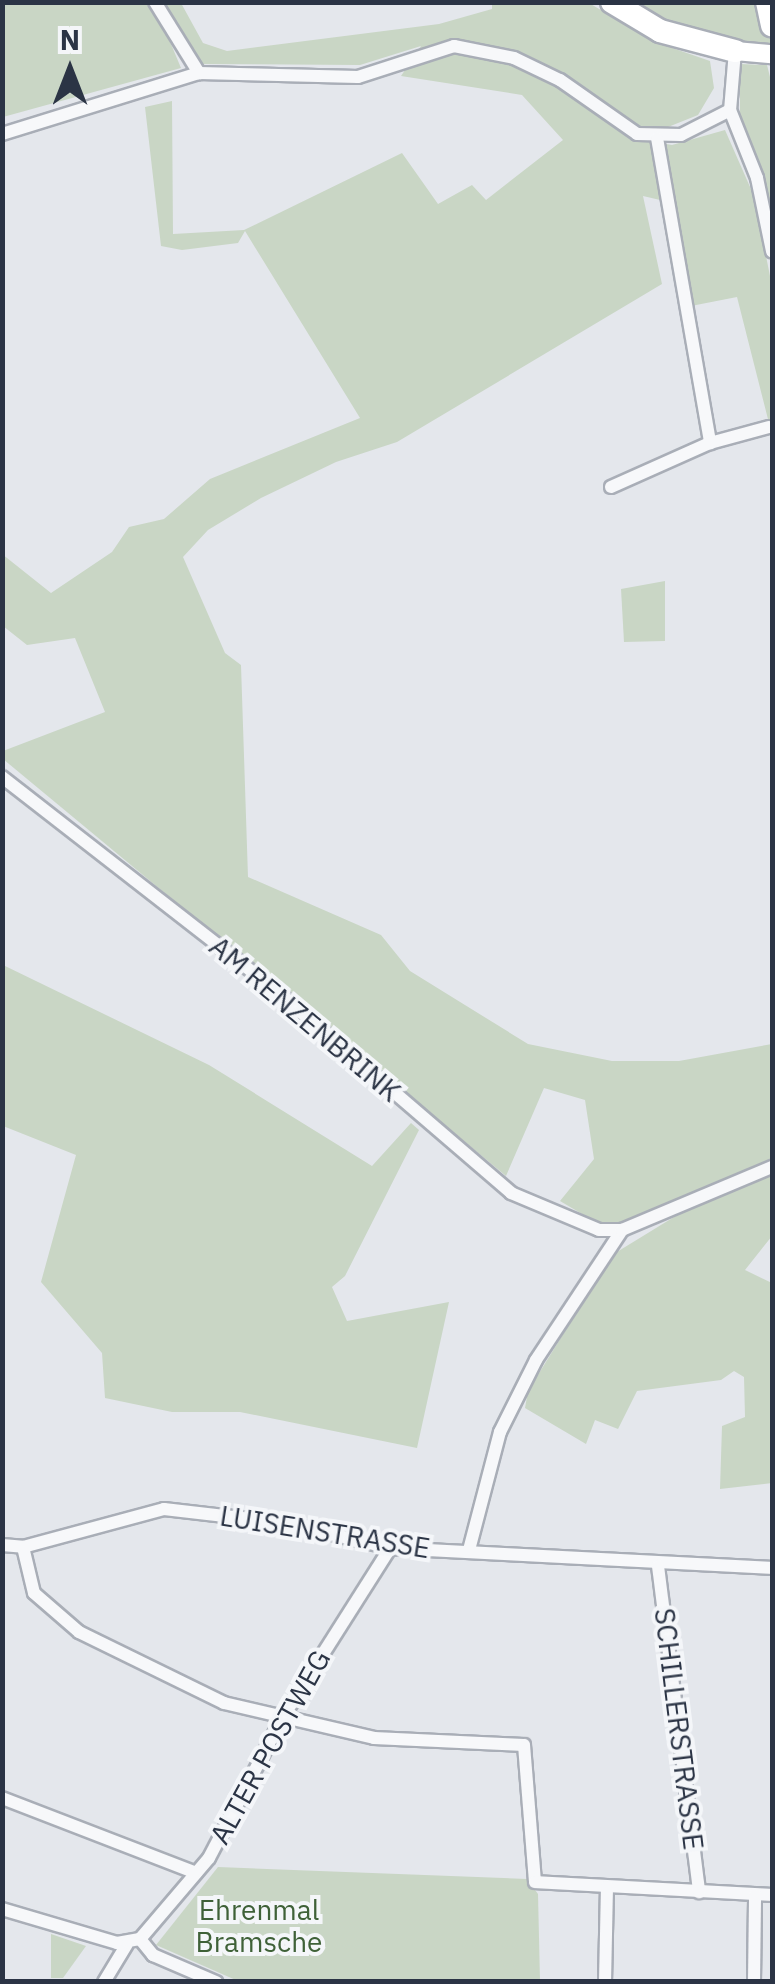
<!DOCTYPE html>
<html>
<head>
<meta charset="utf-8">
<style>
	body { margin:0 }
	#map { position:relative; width:775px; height:1984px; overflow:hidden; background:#e4e7ec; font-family:"IBM Plex Sans",sans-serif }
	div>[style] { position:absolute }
	.green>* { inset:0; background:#c9d6c5 }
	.roads { filter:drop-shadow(2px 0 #a9aeb7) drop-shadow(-2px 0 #a9aeb7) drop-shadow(0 2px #a9aeb7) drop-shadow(0 -2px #a9aeb7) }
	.street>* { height:12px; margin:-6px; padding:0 6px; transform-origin:6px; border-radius:6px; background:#f7f8fa }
	.secondary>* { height:18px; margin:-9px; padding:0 9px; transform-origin:9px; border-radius:9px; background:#fff }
	.highway>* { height:22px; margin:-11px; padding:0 11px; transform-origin:11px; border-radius:11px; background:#fff }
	span { translate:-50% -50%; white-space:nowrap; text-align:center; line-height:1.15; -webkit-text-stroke:8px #f4f6f9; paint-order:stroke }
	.street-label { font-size:28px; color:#2b3445 }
	.park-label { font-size:28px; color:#3f6138 }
	.frame { position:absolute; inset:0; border:5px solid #2b3445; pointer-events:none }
	.north { position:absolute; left:20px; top:20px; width:100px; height:100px; -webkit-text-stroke:8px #f4f6f9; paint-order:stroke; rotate:0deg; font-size:28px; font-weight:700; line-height:40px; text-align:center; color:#2b3445 }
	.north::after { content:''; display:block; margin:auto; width:35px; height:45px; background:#2b3445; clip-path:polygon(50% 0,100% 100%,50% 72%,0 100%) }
</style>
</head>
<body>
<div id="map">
	<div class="green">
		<div style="clip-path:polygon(3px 3px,181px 3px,203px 43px,227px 51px,439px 24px,492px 9px,492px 3px,589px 3px,655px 42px,710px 61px,714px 88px,698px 115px,663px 129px,638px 128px,557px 78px,631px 138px,672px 145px,725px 130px,754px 196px,772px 286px,772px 435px,737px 297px,691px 306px,673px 203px,643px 196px,662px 284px,397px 442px,336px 462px,261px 498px,208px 530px,183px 557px,225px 653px,241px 665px,248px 877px,381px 935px,410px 971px,528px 1044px,612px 1061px,679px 1061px,772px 1044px,772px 1160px,621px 1224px,599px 1224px,560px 1201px,594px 1159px,585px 1100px,544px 1088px,506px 1176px,3px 759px,3px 751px,105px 712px,75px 638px,27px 645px,3px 626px,2px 554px,51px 593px,112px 552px,129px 527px,164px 519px,210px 479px,360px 418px,245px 231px,238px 243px,182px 250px,161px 246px,145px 107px,172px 101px,173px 234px,244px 230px,402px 153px,438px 204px,472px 185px,486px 200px,563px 140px,522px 95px,401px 76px,421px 46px,360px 65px,203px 64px,158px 13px,181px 68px,3px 117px)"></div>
		<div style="clip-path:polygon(612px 3px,767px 3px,772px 54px,735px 51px)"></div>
		<div style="clip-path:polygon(740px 64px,767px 65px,772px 85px,772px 209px,740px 114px)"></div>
		<div style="clip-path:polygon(665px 581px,665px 641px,624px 642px,621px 589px)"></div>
		<div style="clip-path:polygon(3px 965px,209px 1065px,372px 1166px,411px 1123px,419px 1130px,345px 1276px,332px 1287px,347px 1321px,449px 1302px,417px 1448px,240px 1412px,172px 1412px,105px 1398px,102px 1353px,41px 1282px,76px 1155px,3px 1126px)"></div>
		<div style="clip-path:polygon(772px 1173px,772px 1236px,745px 1270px,772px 1283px,772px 1483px,720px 1489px,722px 1426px,745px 1417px,744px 1377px,734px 1371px,721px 1380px,637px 1391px,618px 1429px,595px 1420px,586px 1444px,525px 1408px,528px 1391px,612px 1255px,705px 1198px)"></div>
		<div style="clip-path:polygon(218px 1867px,527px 1879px,538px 1894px,540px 1981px,238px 1981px,156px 1945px)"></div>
		<div style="clip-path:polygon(51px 1934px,86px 1946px,63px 1978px,51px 1978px)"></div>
	</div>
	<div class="roads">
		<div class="street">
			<div style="left:155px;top:2px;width:84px;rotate:58.2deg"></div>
			<div style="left:735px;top:51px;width:59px;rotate:94.8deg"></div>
			<div style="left:730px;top:110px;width:73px;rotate:68.3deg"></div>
			<div style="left:757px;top:178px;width:75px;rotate:78.4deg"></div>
			<div style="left:2px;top:134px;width:206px;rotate:-17.2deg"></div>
			<div style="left:199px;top:73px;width:159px;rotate:1.4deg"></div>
			<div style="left:358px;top:77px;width:101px;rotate:-17.9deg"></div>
			<div style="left:454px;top:46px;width:61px;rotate:11.3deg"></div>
			<div style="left:514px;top:58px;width:51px;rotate:25.6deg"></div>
			<div style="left:560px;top:80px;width:94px;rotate:35deg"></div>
			<div style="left:637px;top:134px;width:44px;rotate:1.3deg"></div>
			<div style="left:681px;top:135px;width:55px;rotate:-27deg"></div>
			<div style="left:657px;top:138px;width:310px;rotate:80.1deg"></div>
			<div style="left:611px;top:487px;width:108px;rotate:-24deg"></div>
			<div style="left:710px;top:443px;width:61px;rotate:-15.2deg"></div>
			<div style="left:2px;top:777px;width:343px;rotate:37.9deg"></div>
			<div style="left:273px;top:988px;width:314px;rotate:40.7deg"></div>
			<div style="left:511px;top:1193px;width:95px;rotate:22.8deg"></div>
			<div style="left:599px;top:1230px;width:23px"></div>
			<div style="left:2px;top:1545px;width:21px;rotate:5deg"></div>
			<div style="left:23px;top:1547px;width:146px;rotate:-15.1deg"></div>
			<div style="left:164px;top:1509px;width:122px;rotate:6.6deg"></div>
			<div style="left:285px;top:1523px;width:108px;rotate:13.4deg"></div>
			<div style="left:390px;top:1548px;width:383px;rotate:3deg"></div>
			<div style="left:23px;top:1547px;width:47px;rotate:76.6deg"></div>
			<div style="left:34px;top:1593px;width:60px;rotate:40.9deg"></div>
			<div style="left:79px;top:1632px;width:161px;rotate:26.1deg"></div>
			<div style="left:224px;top:1703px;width:154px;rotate:13.1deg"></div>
			<div style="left:374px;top:1738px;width:150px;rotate:2.7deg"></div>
			<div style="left:524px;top:1745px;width:137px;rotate:85.4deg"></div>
			<div style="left:535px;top:1882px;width:237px;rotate:3.1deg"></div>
			<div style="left:469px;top:1550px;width:122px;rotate:-75.3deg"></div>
			<div style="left:500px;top:1432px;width:80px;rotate:-63.4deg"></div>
			<div style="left:536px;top:1360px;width:156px;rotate:-56.5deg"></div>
			<div style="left:622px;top:1230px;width:163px;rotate:-22.8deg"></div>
			<div style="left:658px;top:1566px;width:329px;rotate:82.8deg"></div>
			<div style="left:2px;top:1798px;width:208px;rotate:21.1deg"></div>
			<div style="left:2px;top:1909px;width:120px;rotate:16.5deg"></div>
			<div style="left:117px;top:1943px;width:23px;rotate:-10deg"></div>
			<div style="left:140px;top:1939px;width:106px;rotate:-49.6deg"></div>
			<div style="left:209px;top:1858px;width:156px;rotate:-62.4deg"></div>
			<div style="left:281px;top:1720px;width:204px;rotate:-57.6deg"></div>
			<div style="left:140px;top:1939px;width:21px;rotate:51deg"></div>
			<div style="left:153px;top:1955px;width:69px;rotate:23.2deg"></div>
			<div style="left:104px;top:1982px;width:44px;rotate:-58.8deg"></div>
			<div style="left:605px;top:1982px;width:95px;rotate:-88.8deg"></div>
			<div style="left:754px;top:1982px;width:87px;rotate:-89.3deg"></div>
		</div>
		<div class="secondary">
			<div style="left:735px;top:51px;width:37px;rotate:5deg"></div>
		</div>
		<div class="highway">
			<div style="left:612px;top:2px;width:56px;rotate:31.1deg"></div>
			<div style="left:660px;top:31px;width:78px;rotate:14.9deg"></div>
			<div style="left:767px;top:2px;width:24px;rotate:78deg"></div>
		</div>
	</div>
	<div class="street-label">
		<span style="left:305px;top:1019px;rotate:40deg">AM RENZENBRINK</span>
		<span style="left:325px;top:1532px;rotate:9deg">LUISENSTRASSE</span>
		<span style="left:679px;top:1729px;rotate:83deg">SCHILLERSTRASSE</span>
		<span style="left:270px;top:1747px;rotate:-61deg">ALTER POSTWEG</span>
	</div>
	<div class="park-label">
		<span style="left:259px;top:1926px">Ehrenmal<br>Bramsche</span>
	</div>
	<div class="frame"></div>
	<div class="north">N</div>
</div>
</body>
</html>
